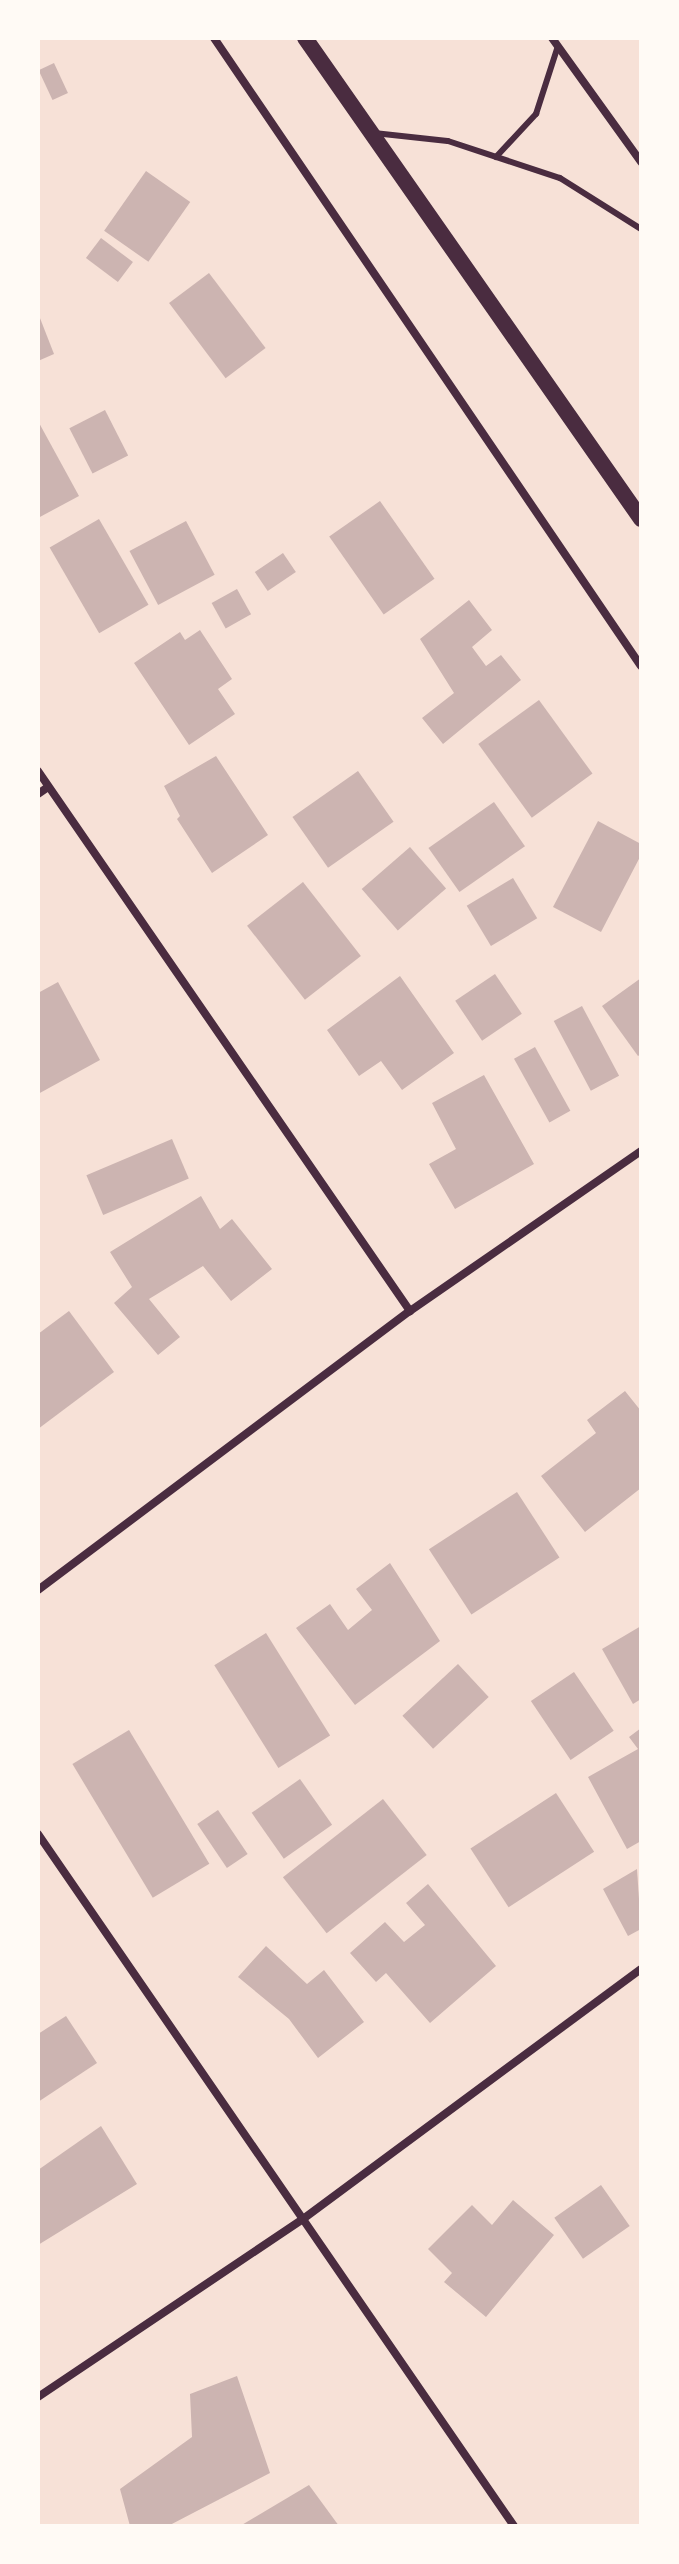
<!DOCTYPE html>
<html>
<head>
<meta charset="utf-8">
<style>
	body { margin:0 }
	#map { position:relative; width:679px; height:2564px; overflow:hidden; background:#f7e1d7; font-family:Poppins,sans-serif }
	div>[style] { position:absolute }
	.building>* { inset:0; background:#ccb4b1; transform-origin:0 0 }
	.service>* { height:6px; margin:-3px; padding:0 3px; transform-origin:3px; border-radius:3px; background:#4a2c40 }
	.minor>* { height:8px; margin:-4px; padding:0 4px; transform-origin:4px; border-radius:4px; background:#4a2c40 }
	.secondary>* { height:16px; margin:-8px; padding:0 8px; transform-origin:8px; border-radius:8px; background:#4a2c40 }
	span { translate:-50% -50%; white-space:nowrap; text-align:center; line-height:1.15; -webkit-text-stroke:6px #fffaf5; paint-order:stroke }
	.frame { position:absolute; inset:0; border:40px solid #fffaf5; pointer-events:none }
</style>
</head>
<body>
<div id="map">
	<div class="building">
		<div style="left:54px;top:63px;width:33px;height:17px;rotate:65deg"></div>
		<div style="left:146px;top:171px;width:54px;height:73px;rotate:35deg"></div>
		<div style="left:101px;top:238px;width:40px;height:25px;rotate:37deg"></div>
		<div style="left:209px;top:273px;width:94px;height:50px;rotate:53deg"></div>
		<div style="clip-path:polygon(38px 313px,54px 354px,38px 361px)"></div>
		<div style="left:105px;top:410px;width:51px;height:40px;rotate:63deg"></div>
		<div style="clip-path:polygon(38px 421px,79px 496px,38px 518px)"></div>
		<div style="left:380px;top:501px;width:95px;height:62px;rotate:55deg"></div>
		<div style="left:99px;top:519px;width:99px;height:57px;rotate:60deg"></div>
		<div style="left:186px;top:521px;width:61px;height:64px;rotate:62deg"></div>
		<div style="left:283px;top:553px;width:23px;height:34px;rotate:56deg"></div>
		<div style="left:237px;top:589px;width:29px;height:29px;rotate:61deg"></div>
		<div style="clip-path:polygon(469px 600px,492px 630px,472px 647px,486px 666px,501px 655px,521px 680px,443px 744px,422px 718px,454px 693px,420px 639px)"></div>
		<div style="clip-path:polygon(200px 630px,232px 679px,218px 689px,235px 714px,189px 745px,134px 663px,180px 632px,185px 640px)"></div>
		<div style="left:539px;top:700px;width:91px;height:75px;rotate:54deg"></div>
		<div style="clip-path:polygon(216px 756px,268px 835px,212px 873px,177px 819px,180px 816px,164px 786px)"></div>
		<div style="left:358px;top:771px;width:62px;height:80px;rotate:55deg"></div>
		<div style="left:494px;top:802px;width:54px;height:80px;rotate:55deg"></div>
		<div style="clip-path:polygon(598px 821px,641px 844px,641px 855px,601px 932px,553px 907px)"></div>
		<div style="left:410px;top:847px;width:55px;height:64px;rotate:49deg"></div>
		<div style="left:513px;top:878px;width:47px;height:54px;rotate:59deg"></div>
		<div style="left:303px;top:882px;width:94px;height:71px;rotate:52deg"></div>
		<div style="left:495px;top:974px;width:48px;height:48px;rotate:56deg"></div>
		<div style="clip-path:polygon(400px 976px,454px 1053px,402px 1090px,381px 1061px,359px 1076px,327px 1030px)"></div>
		<div style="clip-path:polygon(641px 978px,641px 1054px,638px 1056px,602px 1006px)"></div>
		<div style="clip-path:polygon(58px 982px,100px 1060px,38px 1094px,38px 993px)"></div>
		<div style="left:582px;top:1006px;width:79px;height:32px;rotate:62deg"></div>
		<div style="left:535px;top:1047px;width:73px;height:24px;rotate:61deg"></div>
		<div style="clip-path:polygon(484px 1075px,534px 1164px,455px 1209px,429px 1164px,456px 1149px,432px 1103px)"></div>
		<div style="left:172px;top:1139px;width:43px;height:93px;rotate:67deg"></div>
		<div style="clip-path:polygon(201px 1196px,220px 1229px,232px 1219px,272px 1269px,231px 1301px,203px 1266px,149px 1299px,180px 1337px,158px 1355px,114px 1303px,132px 1287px,110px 1252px)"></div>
		<div style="clip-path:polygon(69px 1311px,114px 1372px,38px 1429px,38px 1334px)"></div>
		<div style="clip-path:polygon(625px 1391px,641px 1411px,641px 1488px,585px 1532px,541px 1476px,596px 1433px,587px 1420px)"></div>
		<div style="left:517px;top:1492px;width:78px;height:105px;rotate:57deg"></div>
		<div style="clip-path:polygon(390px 1563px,440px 1641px,355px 1705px,296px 1628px,330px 1604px,348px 1630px,372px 1610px,356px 1589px)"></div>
		<div style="clip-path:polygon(641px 1626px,641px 1699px,633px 1704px,602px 1649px)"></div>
		<div style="left:266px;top:1633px;width:121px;height:61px;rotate:58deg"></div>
		<div style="left:458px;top:1664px;width:45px;height:76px;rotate:47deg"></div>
		<div style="left:574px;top:1672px;width:71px;height:52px;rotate:56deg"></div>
		<div style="clip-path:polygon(641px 1728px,641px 1841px,627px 1849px,588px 1777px,638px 1749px,629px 1737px)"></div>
		<div style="left:129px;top:1730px;width:156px;height:66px;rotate:59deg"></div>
		<div style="left:300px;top:1779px;width:56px;height:59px;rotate:55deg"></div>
		<div style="left:556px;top:1793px;width:70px;height:102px;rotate:57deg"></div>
		<div style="left:383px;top:1799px;width:71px;height:127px;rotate:52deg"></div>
		<div style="left:218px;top:1810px;width:53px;height:25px;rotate:56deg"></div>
		<div style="clip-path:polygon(637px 1869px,641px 1929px,628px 1936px,603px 1889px)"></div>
		<div style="clip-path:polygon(428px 1884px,496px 1966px,430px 2023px,386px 1973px,376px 1982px,350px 1953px,385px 1922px,404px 1942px,425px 1925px,406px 1903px)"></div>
		<div style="clip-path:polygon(266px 1946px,307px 1984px,324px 1970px,364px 2022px,318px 2058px,289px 2019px,238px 1977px)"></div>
		<div style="clip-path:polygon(66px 2016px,97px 2063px,38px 2102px,38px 2034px)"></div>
		<div style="clip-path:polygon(101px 2126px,137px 2184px,38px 2245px,38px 2170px)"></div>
		<div style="left:601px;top:2185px;width:50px;height:57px;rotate:55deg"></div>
		<div style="clip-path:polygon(513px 2200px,554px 2235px,486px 2317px,444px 2282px,452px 2273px,428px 2249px,472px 2205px,492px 2225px)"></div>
		<div style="clip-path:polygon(237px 2376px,270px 2473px,168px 2526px,130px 2526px,120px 2489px,192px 2437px,190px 2394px)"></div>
		<div style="clip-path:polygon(309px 2485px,339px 2526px,240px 2526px)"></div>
	</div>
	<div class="service">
		<div style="left:374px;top:133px;width:74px;rotate:6.2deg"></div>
		<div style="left:448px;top:141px;width:118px;rotate:18.3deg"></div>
		<div style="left:560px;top:178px;width:96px;rotate:32.2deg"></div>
		<div style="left:496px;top:157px;width:59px;rotate:-47.1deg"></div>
		<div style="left:536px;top:114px;width:71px;rotate:-72.1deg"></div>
	</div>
	<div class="minor">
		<div style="left:214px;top:38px;width:759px;rotate:55.79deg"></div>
		<div style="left:552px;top:38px;width:153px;rotate:54.3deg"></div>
		<div style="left:38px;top:771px;width:656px;rotate:55.44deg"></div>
		<div style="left:38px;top:794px;width:12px;rotate:-35deg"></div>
		<div style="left:38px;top:1590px;width:465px;rotate:-36.9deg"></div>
		<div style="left:410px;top:1311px;width:281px;rotate:-34.7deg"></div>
		<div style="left:38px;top:1834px;width:840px;rotate:55.48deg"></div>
		<div style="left:38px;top:2397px;width:319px;rotate:-33.9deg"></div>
		<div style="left:303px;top:2219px;width:420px;rotate:-36.5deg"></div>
	</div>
	<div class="secondary">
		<div style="left:305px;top:38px;width:587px;rotate:55.06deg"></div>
	</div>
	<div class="frame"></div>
</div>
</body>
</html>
